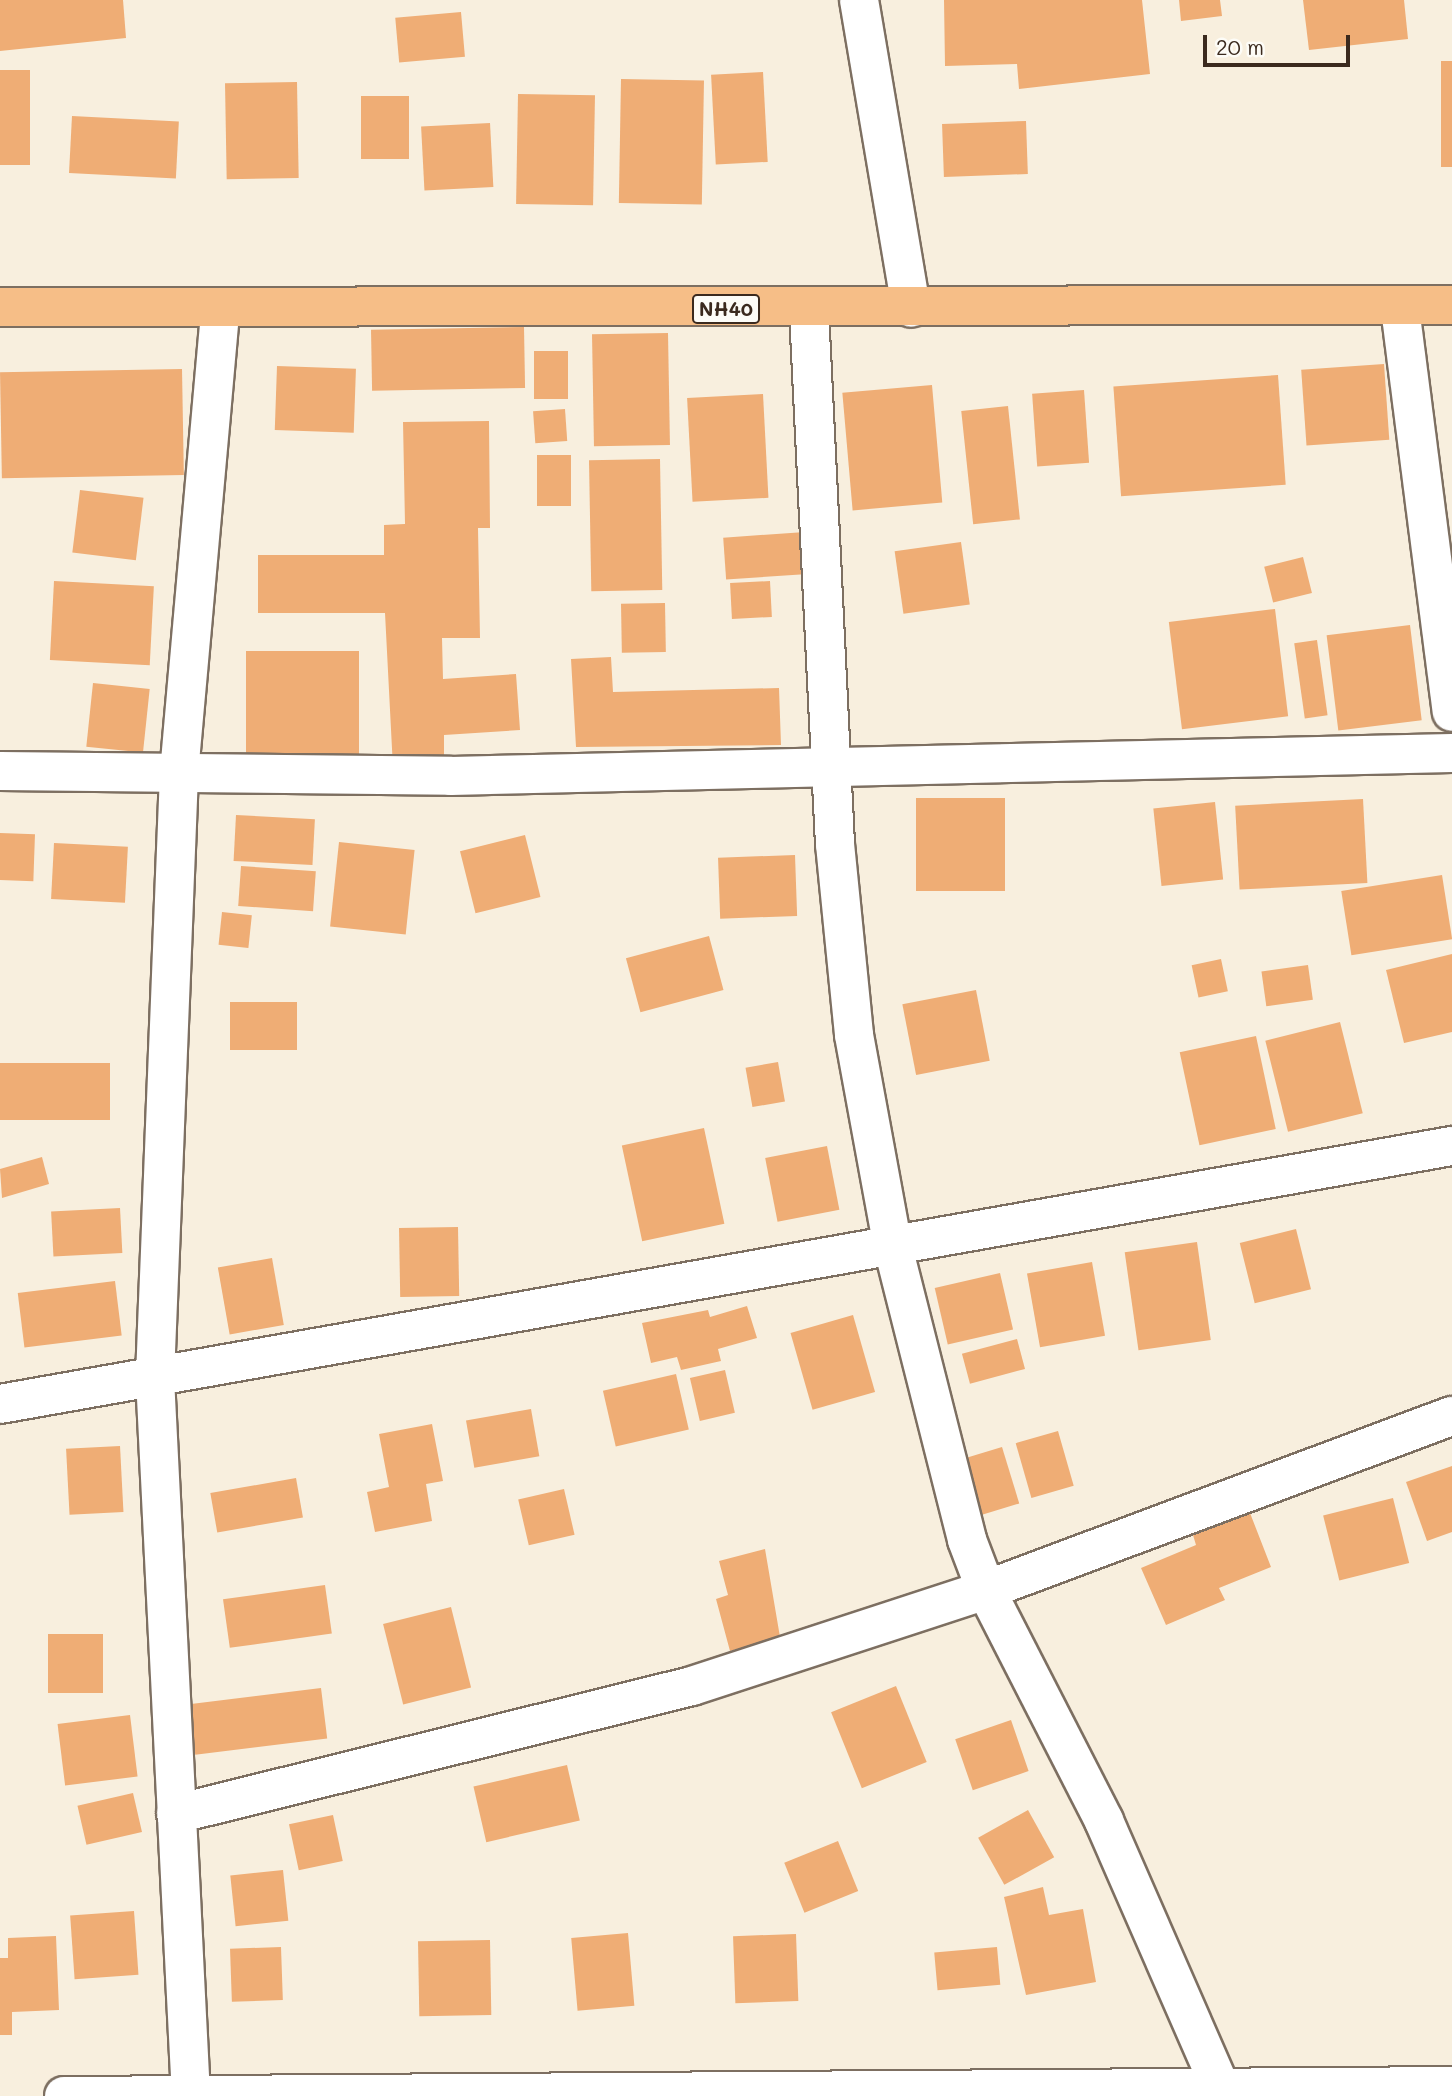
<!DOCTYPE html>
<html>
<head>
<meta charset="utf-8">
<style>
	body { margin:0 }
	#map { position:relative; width:1452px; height:2096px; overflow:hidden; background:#f8efde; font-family:Mali,sans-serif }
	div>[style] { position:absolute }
	.building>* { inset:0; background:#efad75; transform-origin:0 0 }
	.roads { filter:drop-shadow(2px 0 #7d6f61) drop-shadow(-2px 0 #7d6f61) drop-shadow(0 2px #7d6f61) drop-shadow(0 -2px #7d6f61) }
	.minor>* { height:38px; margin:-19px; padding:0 19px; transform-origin:19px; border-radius:19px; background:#fff }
	.tertiary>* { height:38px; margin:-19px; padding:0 19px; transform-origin:19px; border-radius:19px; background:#fff }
	.trunk>* { height:38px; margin:-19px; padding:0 19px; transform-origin:19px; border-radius:19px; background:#f6be87 }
	span { translate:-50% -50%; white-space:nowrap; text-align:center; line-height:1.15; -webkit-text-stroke:7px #fdfcf7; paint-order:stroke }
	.shield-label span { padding:2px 5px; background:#fdfcf7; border:2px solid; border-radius:5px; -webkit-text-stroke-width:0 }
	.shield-label { font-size:19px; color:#3b2a1e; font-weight:700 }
	.scale { position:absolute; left:1203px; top:35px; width:147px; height:32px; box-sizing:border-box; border:4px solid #3b2a1e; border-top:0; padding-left:9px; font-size:21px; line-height:24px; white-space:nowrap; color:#3b2a1e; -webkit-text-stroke:5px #fdfcf7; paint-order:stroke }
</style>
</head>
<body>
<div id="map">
	<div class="building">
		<div style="clip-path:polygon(0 0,123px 0,126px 38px,0 51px)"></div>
		<div style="clip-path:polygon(944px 0,1142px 0,1150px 74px,1019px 89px,1017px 64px,945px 66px)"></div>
		<div style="clip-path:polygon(1179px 0,1220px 0,1222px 16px,1181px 21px)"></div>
		<div style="clip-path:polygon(1303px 0,1404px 0,1408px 39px,1309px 50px)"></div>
		<div style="left:461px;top:12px;width:45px;height:66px;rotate:85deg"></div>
		<div style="left:1441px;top:61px;width:11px;height:106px"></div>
		<div style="left:0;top:70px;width:30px;height:95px"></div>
		<div style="left:763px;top:72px;width:90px;height:52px;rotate:87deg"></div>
		<div style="left:621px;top:79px;width:83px;height:124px;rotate:1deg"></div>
		<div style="left:297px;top:82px;width:96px;height:72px;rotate:89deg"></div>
		<div style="left:518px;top:94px;width:77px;height:110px;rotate:1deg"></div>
		<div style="left:361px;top:96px;width:48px;height:63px"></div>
		<div style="left:72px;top:116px;width:107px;height:57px;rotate:3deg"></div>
		<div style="left:1026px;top:121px;width:53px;height:84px;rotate:88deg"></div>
		<div style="left:490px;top:123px;width:64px;height:69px;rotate:87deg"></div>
		<div style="left:524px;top:327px;width:61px;height:153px;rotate:89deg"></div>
		<div style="left:668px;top:333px;width:112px;height:76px;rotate:89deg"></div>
		<div style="left:534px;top:351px;width:34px;height:48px"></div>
		<div style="left:1384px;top:364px;width:76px;height:83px;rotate:86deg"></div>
		<div style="left:277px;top:366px;width:79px;height:64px;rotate:2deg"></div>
		<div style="left:182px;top:369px;width:106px;height:182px;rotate:89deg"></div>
		<div style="left:1278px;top:375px;width:110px;height:165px;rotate:86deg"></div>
		<div style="left:932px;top:385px;width:118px;height:90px;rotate:85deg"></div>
		<div style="left:1084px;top:390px;width:73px;height:52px;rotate:86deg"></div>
		<div style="left:763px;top:394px;width:104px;height:76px;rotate:87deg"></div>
		<div style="left:1008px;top:406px;width:114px;height:47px;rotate:84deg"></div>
		<div style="left:565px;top:409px;width:32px;height:32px;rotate:86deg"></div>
		<div style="clip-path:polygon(489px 421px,490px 528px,478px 528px,480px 638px,442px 638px,443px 679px,516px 674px,520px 730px,444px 735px,444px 767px,393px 768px,385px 613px,258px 613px,258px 555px,384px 555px,384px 525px,405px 524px,403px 422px)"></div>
		<div style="left:537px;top:455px;width:34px;height:51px"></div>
		<div style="left:660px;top:459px;width:131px;height:71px;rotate:89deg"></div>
		<div style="left:80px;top:490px;width:64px;height:63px;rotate:7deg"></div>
		<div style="left:805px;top:532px;width:42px;height:82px;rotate:86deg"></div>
		<div style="left:961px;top:542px;width:63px;height:67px;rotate:82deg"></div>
		<div style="left:1303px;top:557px;width:37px;height:40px;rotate:76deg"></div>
		<div style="left:54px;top:581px;width:100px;height:79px;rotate:3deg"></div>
		<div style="left:770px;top:581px;width:36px;height:40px;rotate:87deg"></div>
		<div style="left:665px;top:603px;width:49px;height:44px;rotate:89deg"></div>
		<div style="left:1275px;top:609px;width:108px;height:107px;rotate:83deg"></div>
		<div style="left:1410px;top:625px;width:96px;height:84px;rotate:83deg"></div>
		<div style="left:1317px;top:640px;width:76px;height:23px;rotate:82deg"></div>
		<div style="left:359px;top:651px;width:111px;height:113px;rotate:90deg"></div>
		<div style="clip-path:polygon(611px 657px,613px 692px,779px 688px,781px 745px,576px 747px,571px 659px)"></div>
		<div style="left:93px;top:683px;width:57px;height:64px;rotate:6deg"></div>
		<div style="left:916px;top:798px;width:89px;height:93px"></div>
		<div style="left:1363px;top:799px;width:84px;height:128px;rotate:87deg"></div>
		<div style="left:1215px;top:802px;width:78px;height:62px;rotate:84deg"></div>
		<div style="left:236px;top:815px;width:79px;height:46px;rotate:3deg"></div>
		<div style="left:0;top:833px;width:35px;height:47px;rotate:2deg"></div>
		<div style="left:525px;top:835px;width:64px;height:67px;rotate:76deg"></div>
		<div style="left:339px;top:842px;width:76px;height:85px;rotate:6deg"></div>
		<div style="left:54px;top:843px;width:74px;height:56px;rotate:3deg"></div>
		<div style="left:795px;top:855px;width:61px;height:77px;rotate:88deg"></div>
		<div style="left:241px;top:866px;width:75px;height:40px;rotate:4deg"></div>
		<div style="left:1442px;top:875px;width:65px;height:102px;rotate:81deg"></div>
		<div style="left:222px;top:912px;width:30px;height:33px;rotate:6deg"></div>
		<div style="left:709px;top:936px;width:56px;height:86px;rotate:75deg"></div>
		<div style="clip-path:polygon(1452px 954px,1452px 1032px,1404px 1043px,1386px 970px)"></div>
		<div style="left:1221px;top:959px;width:33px;height:30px;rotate:78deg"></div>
		<div style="left:1308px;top:965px;width:35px;height:47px;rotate:82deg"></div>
		<div style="left:976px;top:990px;width:72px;height:75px;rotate:79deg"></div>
		<div style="left:230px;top:1002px;width:67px;height:48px"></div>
		<div style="left:1340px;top:1022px;width:94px;height:77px;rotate:76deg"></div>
		<div style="left:1256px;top:1036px;width:95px;height:78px;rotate:78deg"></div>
		<div style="left:778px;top:1062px;width:40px;height:33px;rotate:80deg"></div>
		<div style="left:110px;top:1063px;width:57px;height:110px;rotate:90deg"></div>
		<div style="left:704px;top:1128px;width:98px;height:84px;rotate:78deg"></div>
		<div style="left:827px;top:1146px;width:65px;height:63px;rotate:79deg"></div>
		<div style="clip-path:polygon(42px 1157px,49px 1184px,2px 1198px,0 1169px)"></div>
		<div style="left:120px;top:1208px;width:45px;height:69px;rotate:87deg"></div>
		<div style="left:458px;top:1227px;width:69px;height:59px;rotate:89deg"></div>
		<div style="left:1296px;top:1229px;width:62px;height:58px;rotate:76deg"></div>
		<div style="left:1197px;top:1242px;width:99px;height:73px;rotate:82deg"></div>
		<div style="left:272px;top:1258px;width:68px;height:55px;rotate:80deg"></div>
		<div style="left:1092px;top:1262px;width:75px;height:66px;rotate:80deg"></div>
		<div style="left:1000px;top:1273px;width:58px;height:67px;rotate:77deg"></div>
		<div style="left:115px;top:1281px;width:55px;height:98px;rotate:83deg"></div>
		<div style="clip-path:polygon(747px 1306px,757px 1338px,718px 1349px,721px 1361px,681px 1370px,677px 1357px,651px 1363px,642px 1323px,708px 1310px,710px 1317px)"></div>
		<div style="left:853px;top:1315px;width:80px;height:65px;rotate:74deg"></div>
		<div style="left:1017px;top:1339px;width:31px;height:57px;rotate:75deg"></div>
		<div style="left:725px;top:1370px;width:44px;height:36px;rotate:77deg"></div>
		<div style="left:676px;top:1374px;width:57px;height:75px;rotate:77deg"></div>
		<div style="left:531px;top:1409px;width:48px;height:66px;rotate:80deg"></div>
		<div style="clip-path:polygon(432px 1424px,443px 1481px,426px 1484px,432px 1521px,375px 1532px,367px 1492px,389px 1487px,379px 1434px)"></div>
		<div style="left:1058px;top:1431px;width:57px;height:44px;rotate:74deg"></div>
		<div style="left:120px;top:1446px;width:66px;height:54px;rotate:87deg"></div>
		<div style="left:1002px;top:1447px;width:59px;height:44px;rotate:73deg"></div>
		<div style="clip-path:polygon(1452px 1466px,1452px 1532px,1427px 1541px,1406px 1482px)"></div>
		<div style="left:296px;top:1478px;width:40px;height:87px;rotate:80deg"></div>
		<div style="left:564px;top:1489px;width:47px;height:47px;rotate:77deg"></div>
		<div style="left:1393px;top:1498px;width:67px;height:72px;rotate:76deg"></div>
		<div style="clip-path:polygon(1250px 1513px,1271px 1567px,1219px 1588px,1225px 1600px,1166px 1625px,1141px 1568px,1196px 1545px,1193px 1535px)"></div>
		<div style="clip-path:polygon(765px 1549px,780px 1637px,730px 1651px,716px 1599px,728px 1595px,719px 1561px)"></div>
		<div style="left:325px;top:1585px;width:49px;height:103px;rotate:82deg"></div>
		<div style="left:451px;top:1607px;width:83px;height:70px;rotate:76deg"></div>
		<div style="left:103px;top:1634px;width:59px;height:55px;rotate:90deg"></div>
		<div style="left:896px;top:1686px;width:82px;height:70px;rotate:68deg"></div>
		<div style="left:321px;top:1688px;width:51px;height:133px;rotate:83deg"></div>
		<div style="left:130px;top:1715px;width:62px;height:73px;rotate:83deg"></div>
		<div style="left:1011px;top:1720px;width:54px;height:59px;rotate:71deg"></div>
		<div style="left:567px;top:1765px;width:57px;height:96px;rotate:77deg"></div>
		<div style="left:133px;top:1793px;width:40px;height:57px;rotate:77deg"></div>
		<div style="left:1028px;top:1810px;width:54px;height:57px;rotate:61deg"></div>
		<div style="left:333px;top:1815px;width:47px;height:45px;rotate:78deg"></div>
		<div style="left:838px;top:1841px;width:54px;height:58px;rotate:68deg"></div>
		<div style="left:283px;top:1870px;width:51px;height:53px;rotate:84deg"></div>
		<div style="clip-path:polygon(1043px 1887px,1049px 1915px,1083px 1909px,1096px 1982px,1026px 1995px,1004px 1897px)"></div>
		<div style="left:134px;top:1911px;width:64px;height:64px;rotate:86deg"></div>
		<div style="left:628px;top:1933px;width:73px;height:57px;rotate:85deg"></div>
		<div style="left:796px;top:1934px;width:67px;height:63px;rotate:88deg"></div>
		<div style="clip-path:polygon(56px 1936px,59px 2010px,12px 2012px,12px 2035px,0 2035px,0 1958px,8px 1958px,8px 1938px)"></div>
		<div style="left:490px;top:1940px;width:75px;height:72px;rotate:89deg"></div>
		<div style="left:281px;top:1947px;width:53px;height:51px;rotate:88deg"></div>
		<div style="left:997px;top:1947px;width:38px;height:63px;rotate:85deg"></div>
	</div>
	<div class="roads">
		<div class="minor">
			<div style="left:859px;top:0;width:312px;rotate:80.4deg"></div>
			<div style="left:1400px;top:308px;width:407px;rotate:82.7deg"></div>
			<div style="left:809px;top:311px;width:534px;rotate:87.21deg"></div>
			<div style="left:835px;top:844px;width:192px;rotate:84.3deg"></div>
			<div style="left:854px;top:1035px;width:216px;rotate:79.6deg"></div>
			<div style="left:893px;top:1247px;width:302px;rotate:75.8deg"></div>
			<div style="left:967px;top:1540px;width:53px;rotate:69.2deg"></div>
			<div style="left:986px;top:1590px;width:259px;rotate:62.9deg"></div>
			<div style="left:1104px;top:1821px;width:300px;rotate:66.4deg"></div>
			<div style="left:0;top:771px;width:451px;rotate:0.6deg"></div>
			<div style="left:451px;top:776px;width:1001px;rotate:-1.32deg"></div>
			<div style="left:0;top:1404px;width:1475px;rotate:-10.08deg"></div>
			<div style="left:176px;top:1814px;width:532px;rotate:-13.93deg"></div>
			<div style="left:692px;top:1686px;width:309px;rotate:-18.1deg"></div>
			<div style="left:986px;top:1590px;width:497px;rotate:-20.5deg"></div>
			<div style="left:191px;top:2096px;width:720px;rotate:-92.87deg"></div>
			<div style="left:155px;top:1377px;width:604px;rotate:-87.72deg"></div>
			<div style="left:179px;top:773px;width:465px;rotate:-84.9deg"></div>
		</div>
		<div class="tertiary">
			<div style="left:64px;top:2096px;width:1388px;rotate:-0.41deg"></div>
		</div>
		<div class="trunk">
			<div style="left:0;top:307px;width:1452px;rotate:-0.08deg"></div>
		</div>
	</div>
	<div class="shield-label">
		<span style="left:726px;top:309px">NH40</span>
	</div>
	<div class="scale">20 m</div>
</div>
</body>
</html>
